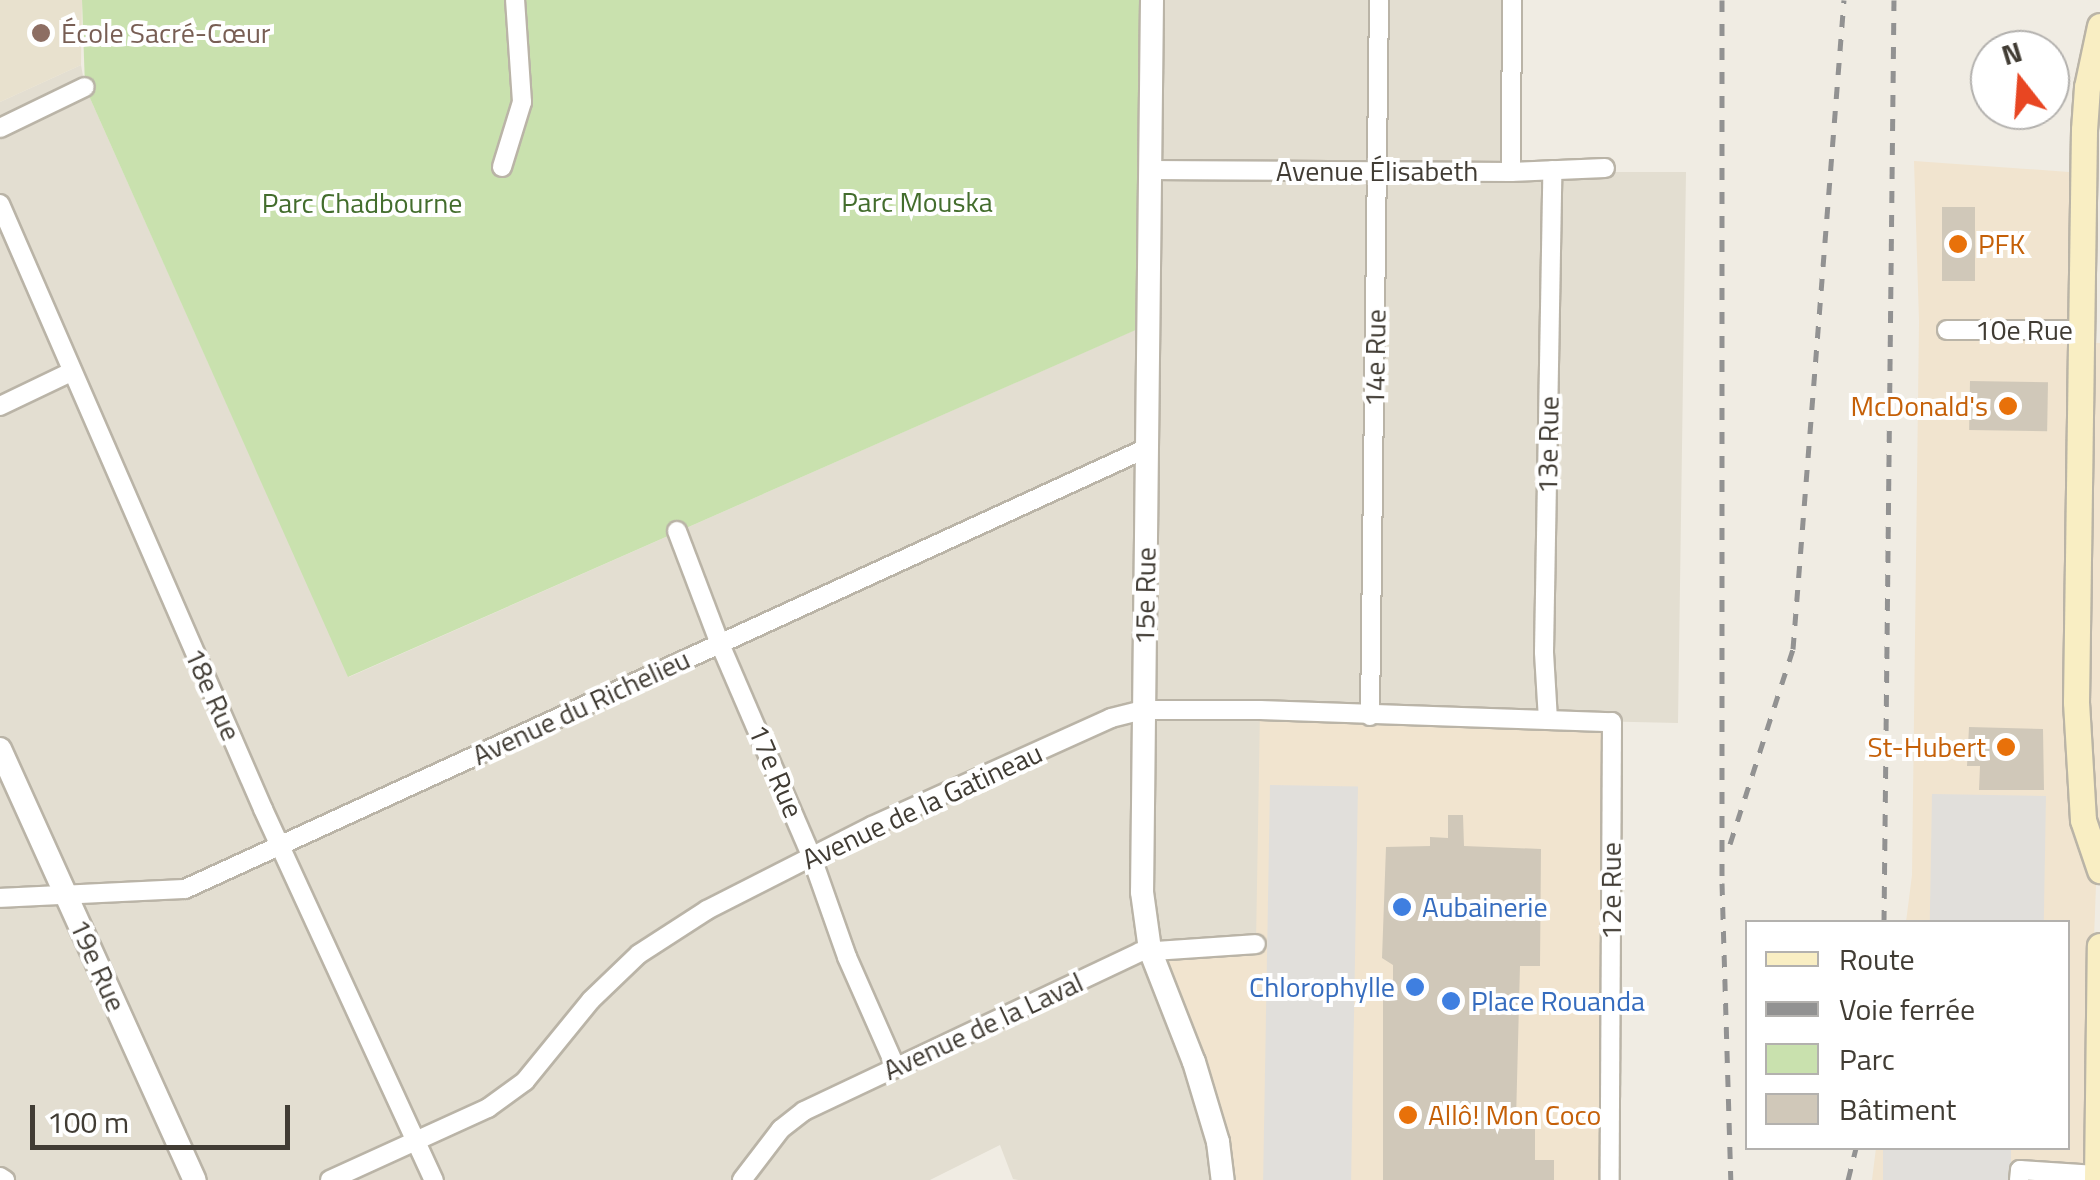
<!DOCTYPE html>
<html>
<head>
<meta charset="utf-8">
<style>
	body { margin:0 }
	#map { position:relative; width:2100px; height:1180px; overflow:hidden; background:#f0ece3; font-family:"Titillium Web",sans-serif }
	div>[style] { position:absolute }
	.residential>* { inset:0; background:#e3ded1 }
	.commercial>* { inset:0; background:#f1e4cf }
	.education>* { inset:0; background:#e8e1ce }
	.green>* { inset:0; background:#c9e1ae }
	.parking>* { inset:0; background:#e1dfdb; transform-origin:0 0 }
	.building>* { inset:0; background:#d0c8b9; transform-origin:0 0 }
	.roads { filter:drop-shadow(2px 0 #bab4a7) drop-shadow(-2px 0 #bab4a7) drop-shadow(0 2px #bab4a7) drop-shadow(0 -2px #bab4a7) }
	.minor>* { height:18px; margin:-9px; padding:0 9px; transform-origin:9px; border-radius:9px; background:#fff }
	.tertiary>* { height:22px; margin:-11px; padding:0 11px; transform-origin:11px; border-radius:11px; background:#fff }
	.secondary>* { height:25px; margin:-12.5px; padding:0 12.5px; transform-origin:12.5px; border-radius:12.5px; background:#f9eec3 }
	.rail>* { height:5px; margin-top:-2.5px; transform-origin:0; background:repeating-linear-gradient(90deg,#929292 0 12px,transparent 0 24px) }
	.dots>* { width:28px; height:28px; translate:-50% -50%; box-sizing:border-box; border:5px solid #fff; border-radius:50% }
	span { translate:-50% -50%; white-space:nowrap; text-align:center; line-height:1.15; -webkit-text-stroke:8px #fff; paint-order:stroke }
	.education-label { font-size:28px; color:#785e54 }
	.left { translate:0 -50%; text-align:left }
	.street-label { font-size:28px; color:#413c34 }
	.park-label { font-size:28px; color:#436d2d }
	.food-label { font-size:28px; color:#c56008 }
	.right { translate:-100% -50%; text-align:right }
	.shop-label { font-size:28px; color:#366cbe }
	.legend { position:absolute; left:1745px; top:920px; width:325px; height:230px; box-sizing:border-box; background:#fff; border:2px solid #b3b1ae; margin:0; padding:12px 18px; list-style:none; font-size:30px; color:#413c34 }
	.legend li { display:flex; align-items:center; gap:20px; height:50px }
	.legend b { width:50px; border:2px solid #b3b1ae }
	.north { position:absolute; left:1970px; top:30px; width:100px; height:100px; box-sizing:border-box; background:#fff; border:2px solid #b3b1ae; border-radius:50%; rotate:343deg; font-size:28px; font-weight:700; line-height:40px; text-align:center; color:#413c34 }
	.north::after { content:''; display:block; margin:auto; width:35px; height:45px; background:#e84622; clip-path:polygon(50% 0,100% 100%,50% 72%,0 100%) }
	.scale { position:absolute; left:30px; top:1105px; width:260px; height:45px; box-sizing:border-box; border:5px solid #413c34; border-top:0; padding-left:12px; font-size:30px; line-height:35px; white-space:nowrap; color:#413c34; -webkit-text-stroke:8px #fff; paint-order:stroke }
</style>
</head>
<body>
<div id="map">
	<div class="residential">
		<div style="clip-path:polygon(1152px 0,1519px 0,1519px 172px,1686px 172px,1678px 723px,1370px 716px,1256px 944px,1223px 1180px,1018px 1180px,1013px 1179px,1000px 1145px,930px 1180px,0 1180px,0 102px,81px 65px,85px 87px,349px 677px,1146px 325px)"></div>
	</div>
	<div class="commercial">
		<div style="clip-path:polygon(1914px 161px,2069px 172px,2071px 342px,2100px 343px,2100px 878px,2096px 885px,2086px 1155px,2081px 1180px,1872px 1180px,1876px 1148px,2068px 1148px,2068px 922px,1906px 922px,1912px 875px,1919px 321px)"></div>
		<div style="clip-path:polygon(1260px 710px,1612px 722px,1610px 1180px,1223px 1180px,1161px 948px,1256px 943px)"></div>
	</div>
	<div class="education">
		<div style="clip-path:polygon(0 0,82px 0,81px 65px,0 102px)"></div>
	</div>
	<div class="green">
		<div style="clip-path:polygon(82px 0,1152px 0,1147px 325px,348px 677px,85px 87px)"></div>
	</div>
	<div class="parking">
		<div style="left:1270px;top:785px;width:88px;height:395px;rotate:1deg"></div>
		<div style="left:1932px;top:794px;width:114px;height:128px;rotate:1deg"></div>
		<div style="left:1883px;top:1148px;width:128px;height:32px"></div>
	</div>
	<div class="building">
		<div style="left:1942px;top:207px;width:33px;height:74px"></div>
		<div style="left:1970px;top:381px;width:78px;height:49px;rotate:1deg"></div>
		<div style="clip-path:polygon(1969px 727px,2043px 729px,2044px 790px,1979px 790px,1980px 766px,1967px 766px)"></div>
		<div style="clip-path:polygon(1448px 815px,1463px 815px,1464px 846px,1541px 849px,1540px 966px,1520px 966px,1516px 1120px,1535px 1120px,1535px 1160px,1554px 1160px,1554px 1180px,1383px 1180px,1383px 997px,1393px 997px,1393px 965px,1382px 958px,1386px 847px,1430px 846px,1430px 837px,1448px 838px)"></div>
	</div>
	<div class="roads">
		<div class="minor">
			<div style="left:0;top:128px;width:94px;rotate:-25.8deg"></div>
			<div style="left:502px;top:167px;width:68px;rotate:-72.9deg"></div>
			<div style="left:522px;top:102px;width:102px;rotate:-93.9deg"></div>
			<div style="left:1149px;top:170px;width:362px;rotate:0.3deg"></div>
			<div style="left:1511px;top:172px;width:94px;rotate:-2.4deg"></div>
			<div style="left:1511px;top:172px;width:172px;rotate:-89.7deg"></div>
			<div style="left:0;top:204px;width:660px;rotate:66.5deg"></div>
			<div style="left:263px;top:809px;width:409px;rotate:65.3deg"></div>
			<div style="left:1947px;top:330px;width:135px"></div>
			<div style="left:0;top:406px;width:79px;rotate:-25.6deg"></div>
			<div style="left:677px;top:531px;width:121px;rotate:69.2deg"></div>
			<div style="left:720px;top:644px;width:233px;rotate:66.7deg"></div>
			<div style="left:812px;top:858px;width:105px;rotate:70.5deg"></div>
			<div style="left:847px;top:957px;width:121px;rotate:66.2deg"></div>
			<div style="left:1370px;top:716px;width:716px;rotate:-89.28deg"></div>
			<div style="left:1548px;top:720px;width:68px;rotate:-93.4deg"></div>
			<div style="left:1544px;top:652px;width:482px;rotate:-89deg"></div>
			<div style="left:0;top:898px;width:185px;rotate:-2.8deg"></div>
			<div style="left:185px;top:889px;width:1058px;rotate:-24.63deg"></div>
			<div style="left:0;top:1177px;width:6px;rotate:31deg"></div>
			<div style="left:330px;top:1180px;width:174px;rotate:-24.5deg"></div>
			<div style="left:488px;top:1108px;width:46px;rotate:-36.1deg"></div>
			<div style="left:525px;top:1081px;width:104px;rotate:-50.8deg"></div>
			<div style="left:591px;top:1000px;width:66px;rotate:-43.8deg"></div>
			<div style="left:639px;top:954px;width:81px;rotate:-32.9deg"></div>
			<div style="left:707px;top:910px;width:185px;rotate:-27deg"></div>
			<div style="left:872px;top:826px;width:262px;rotate:-24.3deg"></div>
			<div style="left:1111px;top:718px;width:34px;rotate:-14deg"></div>
			<div style="left:1144px;top:710px;width:116px"></div>
			<div style="left:1260px;top:710px;width:352px;rotate:2deg"></div>
			<div style="left:1612px;top:722px;width:458px;rotate:90.3deg"></div>
			<div style="left:742px;top:1180px;width:64px;rotate:-52.6deg"></div>
			<div style="left:781px;top:1129px;width:29px;rotate:-38deg"></div>
			<div style="left:804px;top:1111px;width:372px;rotate:-25.3deg"></div>
			<div style="left:1140px;top:952px;width:116px;rotate:-3.9deg"></div>
			<div style="left:2019px;top:1180px;width:10px;rotate:-84deg"></div>
			<div style="left:2020px;top:1170px;width:76px;rotate:3.8deg"></div>
		</div>
		<div class="tertiary">
			<div style="left:1152px;top:0;width:892px;rotate:90.64deg"></div>
			<div style="left:1142px;top:892px;width:59px;rotate:82.1deg"></div>
			<div style="left:1150px;top:950px;width:120px;rotate:68.6deg"></div>
			<div style="left:1194px;top:1062px;width:84px;rotate:73.3deg"></div>
			<div style="left:1218px;top:1142px;width:38px;rotate:83deg"></div>
			<div style="left:0;top:749px;width:473px;rotate:65.7deg"></div>
		</div>
		<div class="secondary">
			<div style="left:2100px;top:26px;width:62px;rotate:102deg"></div>
			<div style="left:2087px;top:87px;width:43px;rotate:94deg"></div>
			<div style="left:2084px;top:130px;width:572px;rotate:90.8deg"></div>
			<div style="left:2076px;top:702px;width:118px;rotate:86.6deg"></div>
			<div style="left:2083px;top:820px;width:53px;rotate:71.2deg"></div>
			<div style="left:2097px;top:1180px;width:234px;rotate:-89.3deg"></div>
		</div>
	</div>
	<div class="rail">
		<div style="left:1722px;top:0;width:883px;rotate:90deg"></div>
		<div style="left:1722px;top:883px;width:297px;rotate:88.3deg"></div>
		<div style="left:1730px;top:844px;width:205px;rotate:-72.1deg"></div>
		<div style="left:1793px;top:649px;width:651px;rotate:-85.51deg"></div>
		<div style="left:1884px;top:922px;width:922px;rotate:-89.38deg"></div>
		<div style="left:1848px;top:1180px;width:33px;rotate:-76deg"></div>
	</div>
	<div class="dots">
		<div style="left:41px;top:33px;background:#8d6e63"></div>
		<div style="left:1958px;top:244px;background:#e8710a"></div>
		<div style="left:2008px;top:406px;background:#e8710a"></div>
		<div style="left:2006px;top:747px;background:#e8710a"></div>
		<div style="left:1402px;top:907px;background:#3f7fe0"></div>
		<div style="left:1415px;top:987px;background:#3f7fe0"></div>
		<div style="left:1451px;top:1001px;background:#3f7fe0"></div>
		<div style="left:1408px;top:1115px;background:#e8710a"></div>
	</div>
	<div class="education-label">
		<span class="left" style="left:61px;top:33px">École Sacré-Cœur</span>
	</div>
	<div class="street-label">
		<span style="left:1377px;top:171px">Avenue Élisabeth</span>
		<span style="left:2024px;top:330px">10e Rue</span>
		<span style="left:1375px;top:358px;rotate:-89deg">14e Rue</span>
		<span style="left:1548px;top:445px;rotate:-89deg">13e Rue</span>
		<span style="left:1145px;top:596px;rotate:-89deg">15e Rue</span>
		<span style="left:213px;top:694px;rotate:66deg">18e Rue</span>
		<span style="left:581px;top:707px;rotate:-25deg">Avenue du Richelieu</span>
		<span style="left:776px;top:771px;rotate:67deg">17e Rue</span>
		<span style="left:922px;top:806px;rotate:-25deg">Avenue de la Gatineau</span>
		<span style="left:1611px;top:891px;rotate:-90deg">12e Rue</span>
		<span style="left:98px;top:965px;rotate:66deg">19e Rue</span>
		<span style="left:983px;top:1026px;rotate:-25deg">Avenue de la Laval</span>
	</div>
	<div class="park-label">
		<span style="left:917px;top:202px">Parc Mouska</span>
		<span style="left:362px;top:203px">Parc Chadbourne</span>
	</div>
	<div class="food-label">
		<span class="left" style="left:1978px;top:244px">PFK</span>
		<span class="right" style="left:1988px;top:406px">McDonald's</span>
		<span class="right" style="left:1986px;top:747px">St-Hubert</span>
		<span class="left" style="left:1428px;top:1115px">Allô! Mon Coco</span>
	</div>
	<div class="shop-label">
		<span class="left" style="left:1422px;top:907px">Aubainerie</span>
		<span class="right" style="left:1395px;top:987px">Chlorophylle</span>
		<span class="left" style="left:1471px;top:1001px">Place Rouanda</span>
	</div>
	<ul class="legend">
	<li><b style="height:12px;background:#f9eec3"></b>Route</li>
	<li><b style="height:12px;background:#929292"></b>Voie ferrée</li>
	<li><b style="height:28px;background:#c9e1ae"></b>Parc</li>
	<li><b style="height:28px;background:#d0c8b9"></b>Bâtiment</li>
	</ul>
	<div class="north">N</div>
	<div class="scale">100 m</div>
</div>
</body>
</html>
